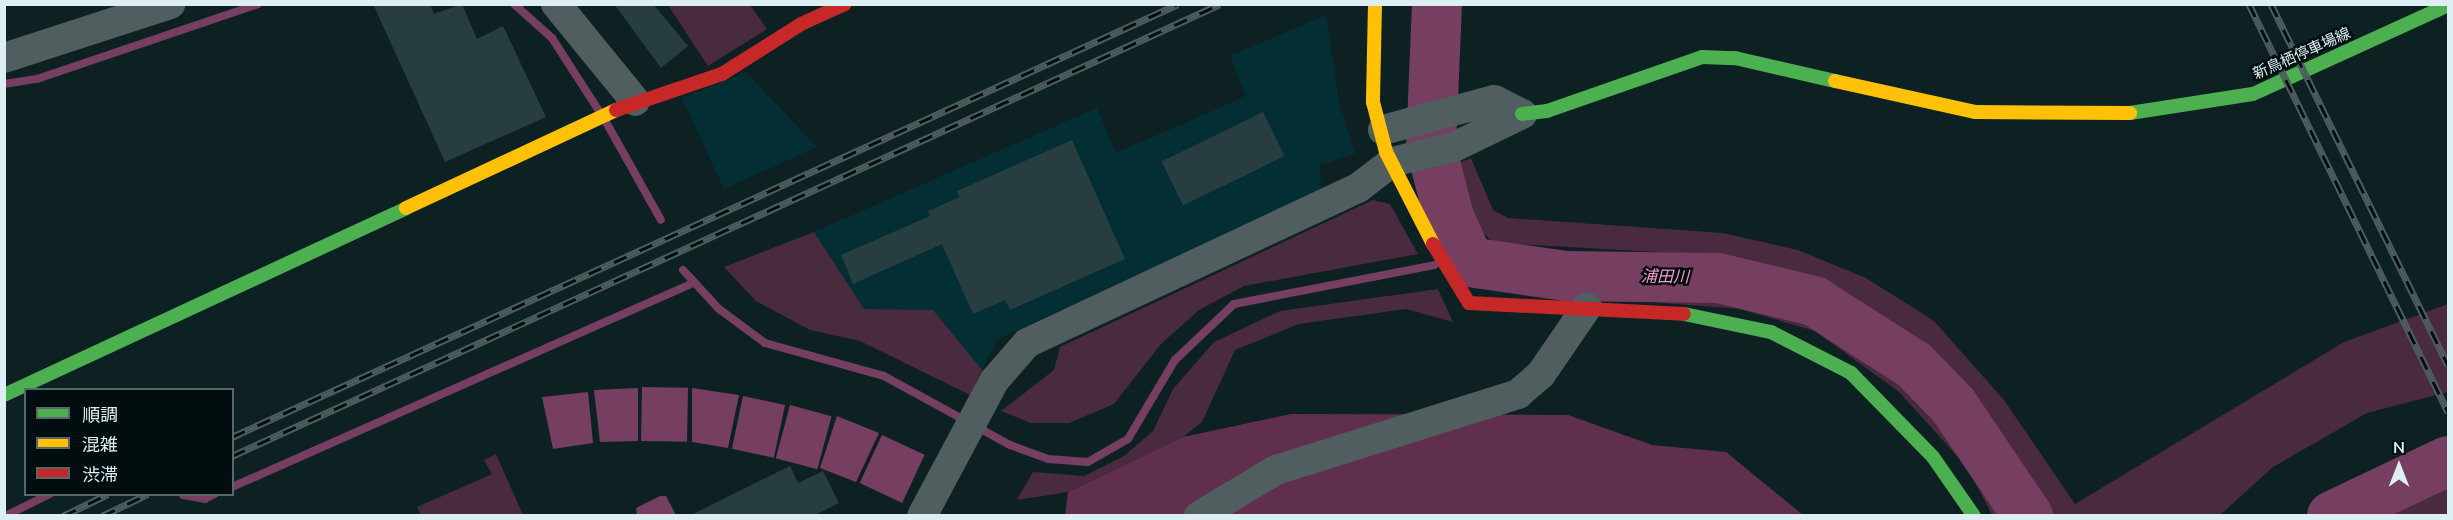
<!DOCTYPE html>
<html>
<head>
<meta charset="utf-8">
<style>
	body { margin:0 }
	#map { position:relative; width:2453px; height:520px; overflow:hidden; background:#0d2022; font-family:"Nunito Sans","Noto Sans JP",sans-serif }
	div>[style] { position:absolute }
	.built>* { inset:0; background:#032f34 }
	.green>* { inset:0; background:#492a3e }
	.forest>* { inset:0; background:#612f4e }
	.water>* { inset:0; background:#763e60; transform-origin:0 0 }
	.stream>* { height:8px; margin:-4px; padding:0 4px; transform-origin:4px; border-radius:4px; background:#763e60 }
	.river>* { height:50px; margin:-25px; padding:0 25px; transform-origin:25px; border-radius:25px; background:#763e60 }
	.building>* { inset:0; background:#283d3f; transform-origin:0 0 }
	.street>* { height:30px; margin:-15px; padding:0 15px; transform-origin:15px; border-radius:15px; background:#515e60 }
	.fast>* { height:14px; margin:-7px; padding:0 7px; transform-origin:7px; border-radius:7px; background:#4caf50 }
	.slow>* { height:14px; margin:-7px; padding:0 7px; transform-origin:7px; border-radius:7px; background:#ffc107 }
	.jam>* { height:14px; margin:-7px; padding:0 7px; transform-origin:7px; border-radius:7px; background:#c62828 }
	.rail>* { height:7px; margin-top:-3.5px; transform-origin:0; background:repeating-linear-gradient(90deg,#020d0f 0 14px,#4e5c5e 0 28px); box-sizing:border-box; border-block:2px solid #4e5c5e }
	span { translate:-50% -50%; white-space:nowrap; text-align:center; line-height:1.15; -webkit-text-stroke:4.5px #020d0f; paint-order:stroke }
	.street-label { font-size:15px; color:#ddeff2 }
	.water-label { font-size:16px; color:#fa9cd1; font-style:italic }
	.frame { position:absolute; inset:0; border:6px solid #ddeff2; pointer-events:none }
	.legend { position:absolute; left:24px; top:388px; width:210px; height:108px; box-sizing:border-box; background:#020d0f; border:2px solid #5a676a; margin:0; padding:8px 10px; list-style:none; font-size:18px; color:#ddeff2 }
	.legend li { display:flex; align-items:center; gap:12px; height:30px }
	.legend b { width:30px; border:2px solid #5a676a }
	.north { position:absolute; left:2369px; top:436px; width:60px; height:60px; -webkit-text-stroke:4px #020d0f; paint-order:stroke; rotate:0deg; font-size:16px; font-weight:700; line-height:24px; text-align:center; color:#ddeff2 }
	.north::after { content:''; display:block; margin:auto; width:21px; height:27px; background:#ddeff2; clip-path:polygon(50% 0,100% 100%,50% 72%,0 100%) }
</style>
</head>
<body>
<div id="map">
	<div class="built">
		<div style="clip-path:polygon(1326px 15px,1339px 102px,1355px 154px,1319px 165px,1322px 189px,998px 339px,982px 370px,933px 311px,864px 309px,814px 232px,1097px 108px,1116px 153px,1246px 96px,1230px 56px)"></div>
		<div style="clip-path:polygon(746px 72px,817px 147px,724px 189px,682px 98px)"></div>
	</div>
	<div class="green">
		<div style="clip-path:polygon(668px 5px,750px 5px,767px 29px,708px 66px)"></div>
		<div style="clip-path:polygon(1471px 158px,1493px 210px,1508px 218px,1723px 233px,1798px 250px,1866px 278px,1934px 321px,2004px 400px,2075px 504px,2344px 342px,2448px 304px,2448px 392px,2367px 413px,2273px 467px,2220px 515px,2052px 515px,1977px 402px,1915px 336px,1833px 285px,1729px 256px,1495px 243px,1474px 226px,1454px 165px)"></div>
		<div style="clip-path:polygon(1373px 200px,1390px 204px,1418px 254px,1244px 286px,1199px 310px,1161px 344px,1114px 404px,1069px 423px,1031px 423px,1001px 411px,1054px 370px,1060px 347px)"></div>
		<div style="clip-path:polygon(814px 232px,864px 309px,933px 310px,982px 370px,970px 395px,860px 341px,810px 330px,756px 301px,724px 267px)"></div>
		<div style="clip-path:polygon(1462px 269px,1522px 284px,1726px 289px,1813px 314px,1919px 387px,2011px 515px,1992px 515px,1968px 468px,1899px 392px,1815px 331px,1740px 309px,1473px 288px)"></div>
		<div style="clip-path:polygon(1438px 289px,1453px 322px,1406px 309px,1299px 324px,1235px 350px,1202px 422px,1183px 437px,1068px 492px,1017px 500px,1033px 472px,1084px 476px,1124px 456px,1153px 431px,1173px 389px,1214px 342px,1280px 311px)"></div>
		<div style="clip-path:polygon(496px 454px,523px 515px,421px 515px,417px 507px,492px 474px,484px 460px)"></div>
		<div style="clip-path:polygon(2448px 476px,2448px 515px,2365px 515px,2399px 493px)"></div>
	</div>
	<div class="forest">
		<div style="clip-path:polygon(1291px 414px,1568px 415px,1652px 445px,1726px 452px,1803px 515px,1065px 516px,1068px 492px,1183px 437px)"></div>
	</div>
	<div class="water">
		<div style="left:642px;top:387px;width:46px;height:54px;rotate:1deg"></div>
		<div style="clip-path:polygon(638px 388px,638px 441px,600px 442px,594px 390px)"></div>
		<div style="clip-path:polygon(692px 388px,739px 395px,728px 448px,692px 442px)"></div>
		<div style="clip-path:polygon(588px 392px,593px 443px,553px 449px,542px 397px)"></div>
		<div style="left:743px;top:396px;width:43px;height:54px;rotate:12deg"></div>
		<div style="left:790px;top:405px;width:43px;height:55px;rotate:15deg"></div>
		<div style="clip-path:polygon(837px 416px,879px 433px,856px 482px,820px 468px)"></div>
		<div style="left:882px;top:435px;width:47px;height:53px;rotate:25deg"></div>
		<div style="clip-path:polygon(660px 496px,666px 496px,676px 515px,637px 515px,636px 508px)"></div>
	</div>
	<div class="stream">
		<div style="left:514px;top:4px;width:51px;rotate:41.8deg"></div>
		<div style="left:552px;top:38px;width:87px;rotate:57.2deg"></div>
		<div style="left:4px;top:84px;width:33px;rotate:-9deg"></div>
		<div style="left:37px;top:79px;width:233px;rotate:-18.7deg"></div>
		<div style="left:606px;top:122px;width:112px;rotate:60.7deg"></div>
		<div style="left:1450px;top:263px;width:19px;rotate:-3deg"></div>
		<div style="left:683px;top:270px;width:53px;rotate:47.3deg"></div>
		<div style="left:719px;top:309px;width:57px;rotate:36.5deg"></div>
		<div style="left:765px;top:343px;width:123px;rotate:15.5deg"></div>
		<div style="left:884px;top:376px;width:144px;rotate:28.7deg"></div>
		<div style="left:1010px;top:445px;width:40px;rotate:20.2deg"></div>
		<div style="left:1048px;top:459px;width:40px;rotate:4.3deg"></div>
		<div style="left:1088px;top:462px;width:46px;rotate:-29.9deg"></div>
		<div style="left:1128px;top:439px;width:92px;rotate:-59.3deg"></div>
		<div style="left:1175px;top:360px;width:81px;rotate:-43.5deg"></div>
		<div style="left:1234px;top:304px;width:204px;rotate:-11deg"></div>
		<div style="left:232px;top:487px;width:504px;rotate:-23.87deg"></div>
		<div style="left:183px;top:495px;width:22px;rotate:10deg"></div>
		<div style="left:205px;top:499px;width:11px;rotate:-27deg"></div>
		<div style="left:5px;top:516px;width:50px;rotate:-26.1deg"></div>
	</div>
	<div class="river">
		<div style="left:1437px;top:4px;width:143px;rotate:92.4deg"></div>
		<div style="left:1431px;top:147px;width:72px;rotate:75.6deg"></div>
		<div style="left:1449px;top:217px;width:49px;rotate:66deg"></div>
		<div style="left:1469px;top:262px;width:98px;rotate:8.2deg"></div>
		<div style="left:1566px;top:276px;width:152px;rotate:0.8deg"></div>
		<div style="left:1718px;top:278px;width:99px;rotate:13.5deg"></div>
		<div style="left:1814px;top:301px;width:119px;rotate:32.6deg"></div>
		<div style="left:1914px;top:365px;width:56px;rotate:45.7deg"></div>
		<div style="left:1953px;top:405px;width:134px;rotate:56deg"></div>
		<div style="left:2332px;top:516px;width:128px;rotate:-25.4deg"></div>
	</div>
	<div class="building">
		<div style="clip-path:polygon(373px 4px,430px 4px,434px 14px,462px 4px,477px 39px,503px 26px,546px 117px,445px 162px)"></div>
		<div style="clip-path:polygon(614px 4px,653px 4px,688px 46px,661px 68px)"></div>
		<div style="left:1263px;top:112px;width:49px;height:113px;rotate:64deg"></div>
		<div style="clip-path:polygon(1072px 140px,1125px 259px,1010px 310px,1005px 300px,973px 314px,942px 244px,853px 284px,841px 255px,930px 216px,928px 211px,960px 197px,957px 191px)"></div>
		<div style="clip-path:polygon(790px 466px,798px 483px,823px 471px,839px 503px,813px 516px,689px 516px)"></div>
	</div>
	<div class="street">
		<div style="left:556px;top:4px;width:125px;rotate:50.8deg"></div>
		<div style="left:4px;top:58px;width:175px;rotate:-18deg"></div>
		<div style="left:922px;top:516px;width:153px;rotate:-61.9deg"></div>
		<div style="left:994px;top:381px;width:50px;rotate:-49deg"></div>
		<div style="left:1027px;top:343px;width:365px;rotate:-25.1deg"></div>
		<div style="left:1358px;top:188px;width:43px;rotate:-37.4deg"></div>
		<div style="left:1392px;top:162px;width:64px;rotate:-13.6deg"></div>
		<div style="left:1454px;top:147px;width:76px;rotate:-25.9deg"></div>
		<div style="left:1522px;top:114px;width:31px;rotate:-153deg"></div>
		<div style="left:1494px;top:100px;width:115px;rotate:164.9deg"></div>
		<div style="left:1199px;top:516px;width:90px;rotate:-30.9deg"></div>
		<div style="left:1276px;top:470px;width:254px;rotate:-17.4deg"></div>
		<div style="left:1518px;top:394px;width:30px;rotate:-41deg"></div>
		<div style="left:1541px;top:374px;width:81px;rotate:-55.5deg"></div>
	</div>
	<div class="fast">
		<div style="left:2130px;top:113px;width:124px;rotate:-8.8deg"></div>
		<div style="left:2253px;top:94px;width:214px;rotate:-24.5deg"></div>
		<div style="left:1522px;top:114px;width:25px;rotate:-7deg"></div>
		<div style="left:1547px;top:111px;width:164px;rotate:-19.2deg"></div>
		<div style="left:1702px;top:57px;width:33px;rotate:2deg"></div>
		<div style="left:1735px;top:58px;width:103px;rotate:13deg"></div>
		<div style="left:1684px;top:314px;width:89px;rotate:11.7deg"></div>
		<div style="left:1771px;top:332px;width:90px;rotate:27.1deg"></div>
		<div style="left:1851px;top:373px;width:117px;rotate:45.7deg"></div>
		<div style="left:1933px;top:457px;width:72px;rotate:55.2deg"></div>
		<div style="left:4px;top:395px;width:443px;rotate:-24.9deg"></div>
	</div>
	<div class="slow">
		<div style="left:1375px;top:4px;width:98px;rotate:91.2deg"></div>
		<div style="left:1373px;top:102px;width:52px;rotate:75.4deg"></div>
		<div style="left:1386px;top:152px;width:103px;rotate:62.9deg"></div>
		<div style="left:1835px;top:81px;width:143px;rotate:12.5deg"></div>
		<div style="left:1975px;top:112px;width:155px;rotate:0.4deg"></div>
		<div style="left:406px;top:208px;width:232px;rotate:-25deg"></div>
	</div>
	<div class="jam">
		<div style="left:616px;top:110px;width:112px;rotate:-18.8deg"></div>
		<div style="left:722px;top:74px;width:93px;rotate:-32.3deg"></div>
		<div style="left:801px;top:24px;width:48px;rotate:-24.4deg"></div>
		<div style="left:1433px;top:244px;width:69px;rotate:58.6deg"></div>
		<div style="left:1469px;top:303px;width:215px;rotate:2.9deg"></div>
	</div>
	<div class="rail">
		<div style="left:2249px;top:4px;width:454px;rotate:64deg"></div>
		<div style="left:2271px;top:4px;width:402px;rotate:63.9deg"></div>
		<div style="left:232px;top:437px;width:1040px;rotate:-24.59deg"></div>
		<div style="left:232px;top:456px;width:1086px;rotate:-24.58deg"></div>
		<div style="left:63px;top:516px;width:50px;rotate:-26.1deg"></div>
		<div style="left:102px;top:516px;width:51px;rotate:-25.6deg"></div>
	</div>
	<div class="street-label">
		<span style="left:2302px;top:54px;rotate:-24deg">新鳥栖停車場線</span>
	</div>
	<div class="water-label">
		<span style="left:1665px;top:277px;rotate:1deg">浦田川</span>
	</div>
	<div class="frame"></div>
	<ul class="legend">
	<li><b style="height:8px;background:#4caf50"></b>順調</li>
	<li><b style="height:8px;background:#ffc107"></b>混雑</li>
	<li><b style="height:8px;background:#c62828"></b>渋滞</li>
	</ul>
	<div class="north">N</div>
</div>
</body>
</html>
